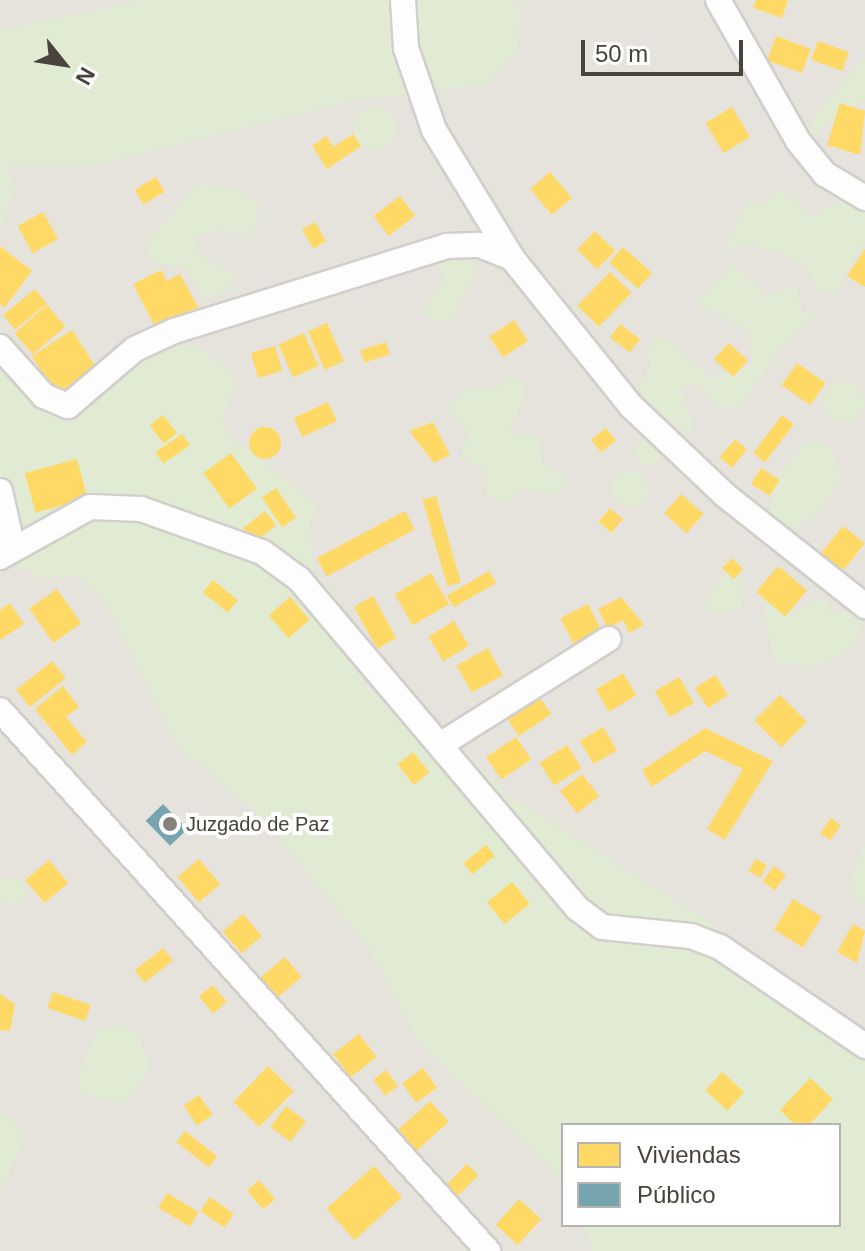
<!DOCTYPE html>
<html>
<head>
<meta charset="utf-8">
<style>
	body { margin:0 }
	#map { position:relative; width:865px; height:1251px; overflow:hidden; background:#f3f1ef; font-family:Helvetica,sans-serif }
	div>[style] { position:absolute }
	.residential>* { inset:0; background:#e6e3dd }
	.green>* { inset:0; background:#e1ead2 }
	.round { border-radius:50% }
	.homes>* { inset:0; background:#ffd966; transform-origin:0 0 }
	.public>* { inset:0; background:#76a5af; transform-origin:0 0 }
	.roads { filter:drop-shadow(2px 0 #d1cfcc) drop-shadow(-2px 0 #d1cfcc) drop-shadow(0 2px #d1cfcc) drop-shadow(0 -2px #d1cfcc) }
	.minor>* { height:24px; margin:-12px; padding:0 12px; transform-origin:12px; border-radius:12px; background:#fdfdfd }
	.dots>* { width:22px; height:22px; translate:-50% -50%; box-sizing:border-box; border:4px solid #fff; border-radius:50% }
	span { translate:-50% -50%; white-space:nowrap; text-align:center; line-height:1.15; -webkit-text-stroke:8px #fff; paint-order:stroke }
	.poi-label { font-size:20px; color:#49433b }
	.left { translate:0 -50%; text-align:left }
	.legend { position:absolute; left:561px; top:1123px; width:280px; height:104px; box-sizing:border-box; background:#fff; border:2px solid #b6b4b1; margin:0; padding:10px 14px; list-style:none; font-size:24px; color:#49433b }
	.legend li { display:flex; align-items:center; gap:16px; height:40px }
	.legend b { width:40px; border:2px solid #b6b4b1 }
	.north { position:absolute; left:24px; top:24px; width:80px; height:80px; -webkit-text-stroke:6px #fff; paint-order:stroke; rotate:120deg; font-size:22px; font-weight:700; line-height:32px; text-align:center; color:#49433b }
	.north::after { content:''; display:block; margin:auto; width:28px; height:36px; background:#49433b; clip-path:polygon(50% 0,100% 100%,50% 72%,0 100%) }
	.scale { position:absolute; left:581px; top:40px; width:162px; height:36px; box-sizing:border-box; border:4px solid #49433b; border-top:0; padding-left:10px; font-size:24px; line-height:28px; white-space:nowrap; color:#49433b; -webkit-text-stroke:6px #fff; paint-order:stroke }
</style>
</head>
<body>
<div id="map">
	<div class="residential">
		<div style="clip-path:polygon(evenodd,0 0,865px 0,865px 1251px,0 1251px,0 0,563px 1125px,839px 1125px,839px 1225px,563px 1225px,563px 1125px)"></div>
	</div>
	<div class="green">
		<div style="clip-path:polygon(141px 0,512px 0,521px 13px,517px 51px,487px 84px,358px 100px,87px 167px,6px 167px,15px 191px,0 230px,0 30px)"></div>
		<div style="clip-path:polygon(865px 57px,865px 100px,810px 136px,812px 119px)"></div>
		<div class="round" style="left:353px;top:106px;width:44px;height:44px"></div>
		<div style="clip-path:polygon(199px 183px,244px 192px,259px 204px,258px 223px,246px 238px,222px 229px,194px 237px,201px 256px,235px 274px,229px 291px,204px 299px,186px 269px,152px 261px,145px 244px)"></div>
		<div style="clip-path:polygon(777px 190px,800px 203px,809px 218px,839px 200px,865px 210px,865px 240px,836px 293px,819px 291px,806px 267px,776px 250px,768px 253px,755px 241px,731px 251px,725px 245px,746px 205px,765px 203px)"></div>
		<div style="clip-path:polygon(455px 229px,470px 235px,475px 273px,454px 316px,437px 322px,421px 313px,445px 278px,436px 262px)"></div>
		<div style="clip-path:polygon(734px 265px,767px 296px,796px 285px,802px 312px,817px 317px,788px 339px,739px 408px,720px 408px,697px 383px,680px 388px,693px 425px,689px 434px,642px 404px,640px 385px,652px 362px,647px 354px,655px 338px,665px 337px,712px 378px,752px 365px,749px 331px,696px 304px)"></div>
		<div style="clip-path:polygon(178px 345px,197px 347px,227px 367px,236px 384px,222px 417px,228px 434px,317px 505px,309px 524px,314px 573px,338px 599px,364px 686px,436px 721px,505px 793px,705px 919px,794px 1005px,865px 1050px,865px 1251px,592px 1251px,586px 1225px,839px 1225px,839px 1125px,563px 1125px,563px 1180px,419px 1042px,365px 942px,263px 819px,176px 744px,103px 598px,76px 576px,41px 578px,10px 562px,0 533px,0 360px,70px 422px,141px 355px)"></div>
		<div style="clip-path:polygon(515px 378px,525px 379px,523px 398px,509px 432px,539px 437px,542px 464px,566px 477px,567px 488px,560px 495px,526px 489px,503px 504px,487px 494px,485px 470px,461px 458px,469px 432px,450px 413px,450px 403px,473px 387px,491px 389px)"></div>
		<div class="round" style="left:824px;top:382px;width:40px;height:40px"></div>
		<div class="round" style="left:635px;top:439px;width:26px;height:26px"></div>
		<div style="clip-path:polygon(807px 440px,831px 448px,841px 479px,814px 518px,780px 536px,768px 528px,774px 481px)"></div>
		<div class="round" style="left:612px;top:471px;width:36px;height:36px"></div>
		<div style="clip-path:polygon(733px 570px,744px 582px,741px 608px,721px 614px,703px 609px,718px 578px)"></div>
		<div style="clip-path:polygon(824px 598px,831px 612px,849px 611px,863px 622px,854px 648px,820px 666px,775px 663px,764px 610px,769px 604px,793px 614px)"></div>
		<div style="clip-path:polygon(865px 841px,865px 903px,847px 890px)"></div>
		<div class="round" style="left:-2px;top:877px;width:28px;height:28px"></div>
		<div style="clip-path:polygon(122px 1024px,137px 1033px,149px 1063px,142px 1081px,123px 1104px,84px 1095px,76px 1080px,97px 1030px)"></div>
		<div style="clip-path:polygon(9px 1114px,25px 1137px,0 1192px,0 1115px)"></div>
	</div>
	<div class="homes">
		<div style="clip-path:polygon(756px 0,788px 0,782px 18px,753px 8px)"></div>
		<div style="left:776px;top:36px;width:37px;height:26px;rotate:20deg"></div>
		<div style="left:818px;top:41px;width:33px;height:20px;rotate:20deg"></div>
		<div style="clip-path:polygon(840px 103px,865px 111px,860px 155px,827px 145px)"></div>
		<div style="left:732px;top:107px;width:35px;height:31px;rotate:59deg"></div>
		<div style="clip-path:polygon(353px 134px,361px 146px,327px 169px,312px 146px,326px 136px,334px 147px)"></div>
		<div style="left:550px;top:172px;width:34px;height:26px;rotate:50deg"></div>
		<div style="left:156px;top:177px;width:17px;height:25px;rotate:59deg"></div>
		<div style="left:400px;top:196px;width:25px;height:33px;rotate:53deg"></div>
		<div style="left:43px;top:212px;width:31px;height:29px;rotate:61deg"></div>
		<div style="left:315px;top:222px;width:22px;height:15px;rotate:60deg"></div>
		<div style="left:595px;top:231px;width:28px;height:26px;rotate:44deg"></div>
		<div style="clip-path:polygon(0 246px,32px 271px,4px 308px,0 304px)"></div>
		<div style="left:623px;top:247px;width:39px;height:21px;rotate:42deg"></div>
		<div style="clip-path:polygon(865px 249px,865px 287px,847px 276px)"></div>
		<div style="clip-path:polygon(161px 270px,167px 281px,180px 274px,198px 307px,157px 331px,133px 284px)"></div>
		<div style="left:610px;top:272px;width:30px;height:47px;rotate:44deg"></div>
		<div style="left:35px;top:289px;width:19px;height:41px;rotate:51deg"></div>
		<div style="left:47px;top:305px;width:28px;height:43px;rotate:49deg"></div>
		<div style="left:514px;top:320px;width:25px;height:30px;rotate:56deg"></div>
		<div style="left:327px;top:323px;width:42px;height:21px;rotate:66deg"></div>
		<div style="left:620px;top:324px;width:25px;height:17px;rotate:37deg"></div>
		<div style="left:72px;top:330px;width:49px;height:48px;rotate:57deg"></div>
		<div style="left:304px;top:333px;width:36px;height:28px;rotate:66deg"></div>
		<div style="left:386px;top:342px;width:13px;height:27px;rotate:72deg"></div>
		<div style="left:729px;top:343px;width:26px;height:22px;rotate:43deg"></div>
		<div style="left:275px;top:346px;width:26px;height:25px;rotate:74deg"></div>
		<div style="left:797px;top:363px;width:35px;height:27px;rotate:35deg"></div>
		<div style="left:328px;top:402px;width:21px;height:38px;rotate:65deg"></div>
		<div style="left:163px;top:415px;width:23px;height:17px;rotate:52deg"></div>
		<div style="left:782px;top:415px;width:15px;height:48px;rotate:37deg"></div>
		<div style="clip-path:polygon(433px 422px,450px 455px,434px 463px,409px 431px)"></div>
		<div class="round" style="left:249px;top:427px;width:32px;height:32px"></div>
		<div style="left:606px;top:428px;width:16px;height:19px;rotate:52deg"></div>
		<div style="left:182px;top:434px;width:14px;height:32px;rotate:56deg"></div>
		<div style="left:735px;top:439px;width:16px;height:24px;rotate:40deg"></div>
		<div style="left:231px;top:453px;width:44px;height:34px;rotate:54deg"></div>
		<div style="left:77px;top:459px;width:41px;height:54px;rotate:75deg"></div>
		<div style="left:761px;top:468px;width:22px;height:19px;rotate:32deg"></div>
		<div style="left:276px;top:488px;width:36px;height:17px;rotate:56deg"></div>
		<div style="left:681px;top:494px;width:30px;height:26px;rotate:41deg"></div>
		<div style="left:436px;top:496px;width:90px;height:14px;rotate:74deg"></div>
		<div style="left:610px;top:508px;width:17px;height:18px;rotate:40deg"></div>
		<div style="left:265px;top:511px;width:18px;height:28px;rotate:52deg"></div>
		<div style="left:405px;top:511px;width:21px;height:100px;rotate:62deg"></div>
		<div style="left:843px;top:526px;width:28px;height:37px;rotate:39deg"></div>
		<div style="left:732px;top:558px;width:16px;height:14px;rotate:45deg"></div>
		<div style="left:778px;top:566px;width:38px;height:34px;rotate:40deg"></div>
		<div style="left:489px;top:571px;width:14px;height:49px;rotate:60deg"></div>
		<div style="left:431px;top:573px;width:36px;height:42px;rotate:60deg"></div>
		<div style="left:213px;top:580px;width:32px;height:16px;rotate:39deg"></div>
		<div style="left:57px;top:589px;width:42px;height:34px;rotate:55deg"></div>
		<div style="left:373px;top:596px;width:48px;height:22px;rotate:61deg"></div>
		<div style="left:290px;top:597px;width:30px;height:28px;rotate:49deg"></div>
		<div style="clip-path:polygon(621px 597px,644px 625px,629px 633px,623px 620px,608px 629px,598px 609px)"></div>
		<div style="clip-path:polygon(10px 603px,24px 624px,0 640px,0 610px)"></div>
		<div style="left:588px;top:604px;width:31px;height:31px;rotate:63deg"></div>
		<div style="left:454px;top:621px;width:29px;height:30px;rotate:59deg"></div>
		<div style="left:488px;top:648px;width:31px;height:36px;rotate:61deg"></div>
		<div style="left:52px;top:661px;width:22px;height:46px;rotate:51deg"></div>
		<div style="left:623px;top:673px;width:26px;height:32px;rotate:59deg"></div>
		<div style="left:715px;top:675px;width:24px;height:24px;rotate:57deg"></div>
		<div style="left:679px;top:677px;width:30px;height:28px;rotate:60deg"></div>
		<div style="clip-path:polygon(63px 686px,79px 707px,66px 717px,87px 742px,72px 755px,35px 709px)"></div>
		<div style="left:780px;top:695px;width:38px;height:36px;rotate:45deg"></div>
		<div style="left:539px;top:696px;width:22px;height:39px;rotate:56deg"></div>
		<div style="left:603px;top:727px;width:27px;height:27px;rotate:59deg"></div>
		<div style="clip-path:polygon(705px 728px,773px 761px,725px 840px,707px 829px,743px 769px,705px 751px,652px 787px,642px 770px)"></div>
		<div style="left:516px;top:737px;width:27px;height:36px;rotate:56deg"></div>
		<div style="left:567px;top:745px;width:27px;height:33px;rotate:57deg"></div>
		<div style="left:413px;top:752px;width:26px;height:20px;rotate:51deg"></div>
		<div style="left:582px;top:774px;width:28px;height:28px;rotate:52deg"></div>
		<div style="left:831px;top:818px;width:12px;height:19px;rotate:35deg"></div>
		<div style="left:486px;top:845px;width:14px;height:29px;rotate:51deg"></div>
		<div style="left:199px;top:859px;width:33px;height:28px;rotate:50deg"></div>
		<div style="left:755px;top:859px;width:13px;height:14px;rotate:27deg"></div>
		<div style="left:49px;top:860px;width:30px;height:31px;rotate:50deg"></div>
		<div style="left:774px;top:866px;width:15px;height:19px;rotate:37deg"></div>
		<div style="left:512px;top:882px;width:28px;height:32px;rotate:51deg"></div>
		<div style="left:793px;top:899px;width:34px;height:36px;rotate:32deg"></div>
		<div style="left:243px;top:914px;width:29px;height:27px;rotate:49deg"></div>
		<div style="clip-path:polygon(853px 924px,865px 931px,857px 963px,837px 952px)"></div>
		<div style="left:163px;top:948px;width:16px;height:36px;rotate:52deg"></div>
		<div style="left:285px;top:957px;width:26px;height:32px;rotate:50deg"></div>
		<div style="left:213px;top:985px;width:22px;height:18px;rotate:51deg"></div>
		<div style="left:53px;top:992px;width:40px;height:17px;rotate:19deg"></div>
		<div style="clip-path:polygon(0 994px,15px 1004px,10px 1031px,0 1030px)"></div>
		<div style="left:359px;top:1034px;width:29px;height:33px;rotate:52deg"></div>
		<div style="left:268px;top:1066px;width:36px;height:50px;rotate:44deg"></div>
		<div style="left:423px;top:1068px;width:24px;height:26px;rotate:54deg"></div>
		<div style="left:386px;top:1070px;width:20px;height:16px;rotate:53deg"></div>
		<div style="left:722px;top:1072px;width:30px;height:25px;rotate:42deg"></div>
		<div style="clip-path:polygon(810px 1078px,833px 1099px,809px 1125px,795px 1125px,780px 1110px)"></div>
		<div style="left:199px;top:1095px;width:24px;height:19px;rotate:55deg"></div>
		<div style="left:430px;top:1101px;width:28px;height:45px;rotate:48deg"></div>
		<div style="left:286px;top:1106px;width:25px;height:26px;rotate:37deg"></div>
		<div style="left:185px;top:1131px;width:41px;height:14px;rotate:38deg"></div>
		<div style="left:467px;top:1164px;width:16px;height:30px;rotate:45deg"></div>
		<div style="left:374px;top:1166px;width:42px;height:64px;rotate:48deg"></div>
		<div style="left:259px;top:1180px;width:25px;height:16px;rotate:50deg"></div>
		<div style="left:167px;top:1193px;width:37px;height:17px;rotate:31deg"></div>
		<div style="left:210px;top:1197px;width:29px;height:17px;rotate:35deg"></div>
		<div style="left:519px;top:1199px;width:30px;height:35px;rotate:42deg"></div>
	</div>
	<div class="public">
		<div style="left:163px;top:804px;width:35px;height:24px;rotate:46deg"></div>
	</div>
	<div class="roads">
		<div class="minor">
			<div style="left:403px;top:0;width:48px;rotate:86.4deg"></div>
			<div style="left:406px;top:48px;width:87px;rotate:71.1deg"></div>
			<div style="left:434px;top:130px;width:150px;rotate:58.6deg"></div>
			<div style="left:718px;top:0;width:162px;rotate:60.4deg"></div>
			<div style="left:798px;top:141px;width:43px;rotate:50.7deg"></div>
			<div style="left:825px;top:174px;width:47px;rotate:31deg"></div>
			<div style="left:0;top:347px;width:66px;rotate:48.1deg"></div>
			<div style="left:44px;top:396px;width:26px;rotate:23deg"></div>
			<div style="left:68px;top:406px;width:88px;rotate:-40.4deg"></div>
			<div style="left:135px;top:349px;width:43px;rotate:-24.8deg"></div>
			<div style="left:174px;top:331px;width:286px;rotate:-17.3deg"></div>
			<div style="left:447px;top:246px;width:33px;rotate:-2deg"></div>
			<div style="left:480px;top:245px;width:35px;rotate:22deg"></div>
			<div style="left:512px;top:258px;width:191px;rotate:51.2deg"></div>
			<div style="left:632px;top:407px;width:128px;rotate:43.4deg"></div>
			<div style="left:725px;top:495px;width:179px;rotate:38.4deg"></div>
			<div style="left:0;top:491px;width:59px;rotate:77.4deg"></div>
			<div style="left:0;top:557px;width:103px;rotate:-29.1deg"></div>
			<div style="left:90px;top:507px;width:51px;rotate:2.2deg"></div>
			<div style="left:141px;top:509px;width:128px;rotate:19.6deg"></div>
			<div style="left:262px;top:552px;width:46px;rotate:36.1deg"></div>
			<div style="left:299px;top:579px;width:431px;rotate:49.8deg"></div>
			<div style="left:577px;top:908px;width:31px;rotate:37deg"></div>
			<div style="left:602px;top:927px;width:89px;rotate:5.8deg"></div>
			<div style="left:691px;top:936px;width:31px;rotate:21deg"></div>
			<div style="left:720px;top:947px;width:176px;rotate:34.3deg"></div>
			<div style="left:0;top:710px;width:729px;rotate:47.95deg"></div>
			<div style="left:440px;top:745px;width:199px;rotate:-32.2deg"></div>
		</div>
	</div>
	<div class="dots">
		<div style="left:170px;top:824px;background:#84807a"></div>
	</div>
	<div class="poi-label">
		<span class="left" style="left:186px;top:824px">Juzgado de Paz</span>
	</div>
	<ul class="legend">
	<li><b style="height:22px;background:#ffd966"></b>Viviendas</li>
	<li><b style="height:22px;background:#76a5af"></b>Público</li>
	</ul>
	<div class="north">N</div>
	<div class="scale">50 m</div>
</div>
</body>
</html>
